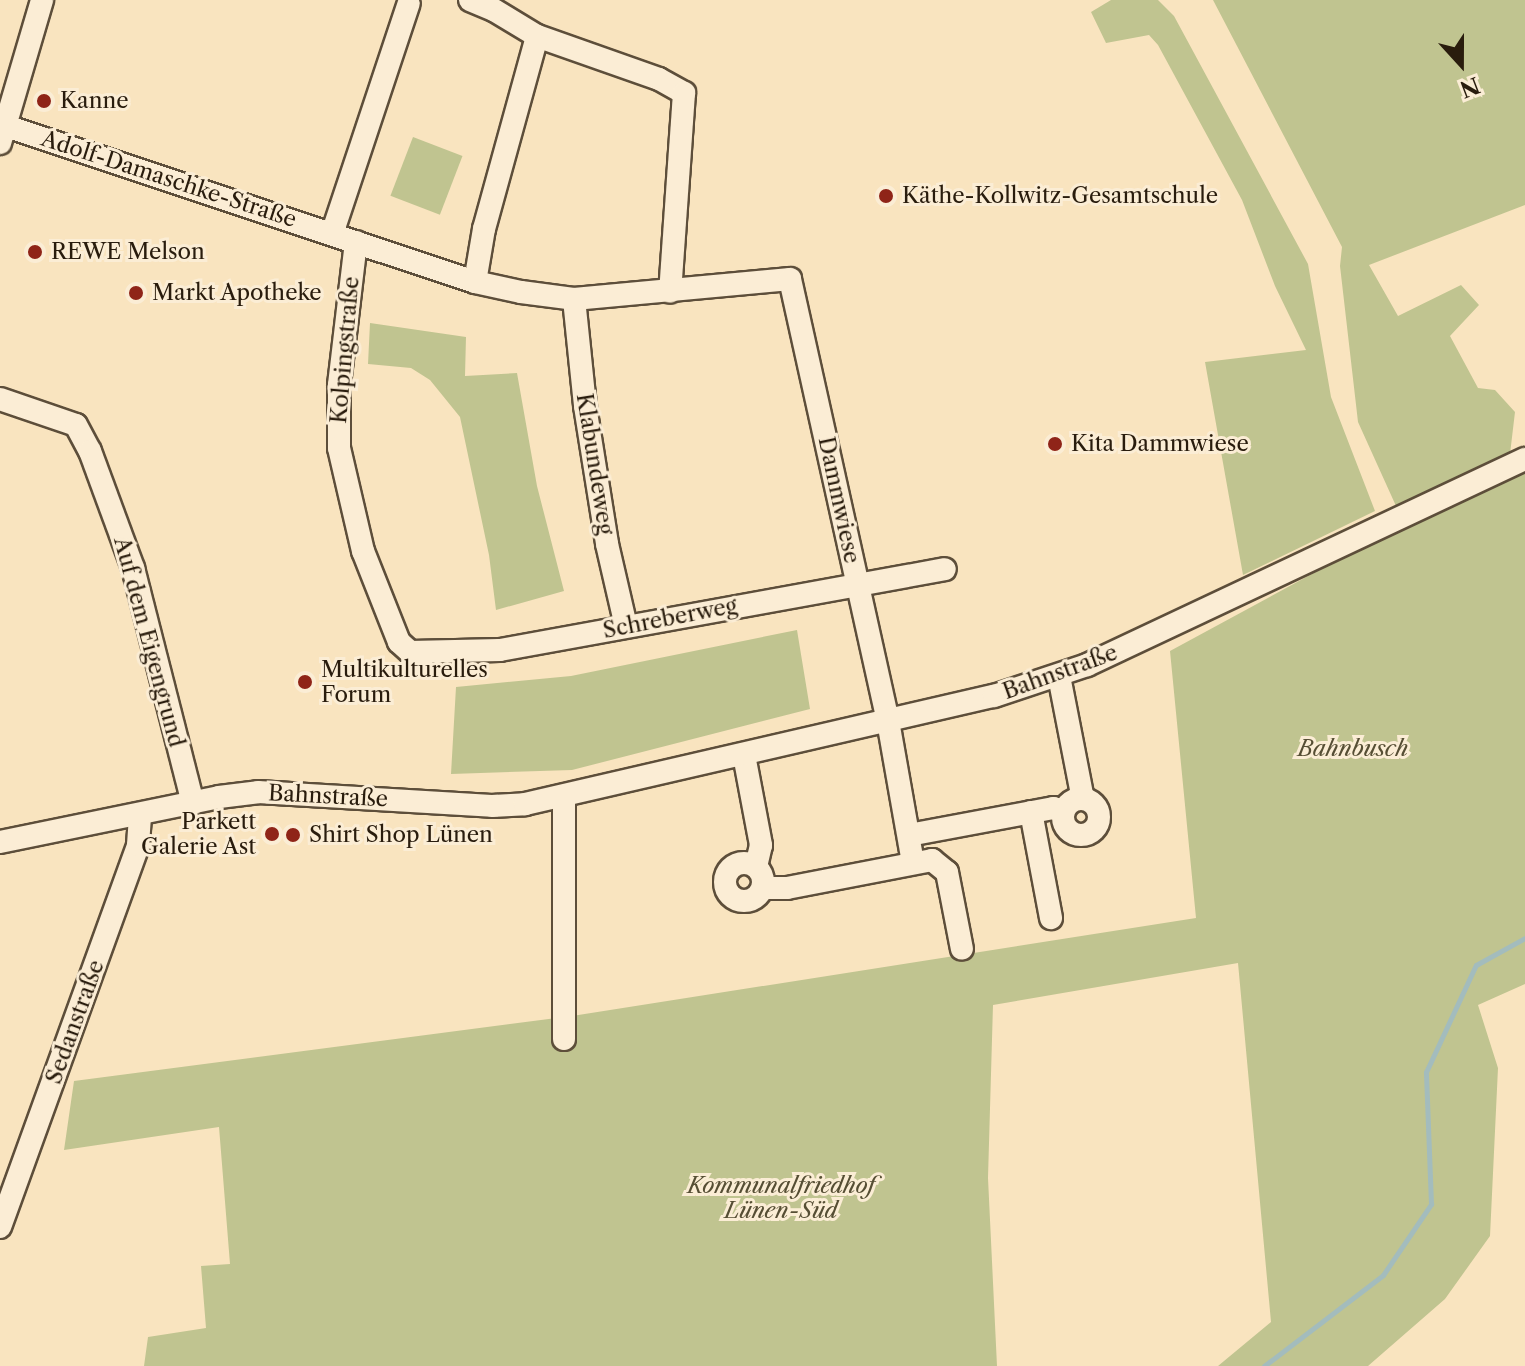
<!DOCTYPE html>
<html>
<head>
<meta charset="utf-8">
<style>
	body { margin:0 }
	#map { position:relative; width:1525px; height:1366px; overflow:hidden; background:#f9e4bf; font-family:"Libre Caslon Text",serif }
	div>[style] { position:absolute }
	.green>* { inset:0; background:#c0c490; transform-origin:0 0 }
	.stream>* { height:5px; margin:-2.5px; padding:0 2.5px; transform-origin:2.5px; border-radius:2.5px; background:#a3bcbd }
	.roads { filter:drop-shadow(2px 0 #5d4e3a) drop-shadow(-2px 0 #5d4e3a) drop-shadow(0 2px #5d4e3a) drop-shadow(0 -2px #5d4e3a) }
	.minor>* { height:22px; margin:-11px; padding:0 11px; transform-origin:11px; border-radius:11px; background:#fbedd5 }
	.minor>.ring { margin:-11px; padding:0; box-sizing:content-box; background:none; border:22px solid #fbedd5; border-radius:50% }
	.dots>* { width:22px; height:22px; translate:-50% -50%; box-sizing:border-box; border:4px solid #fbedd5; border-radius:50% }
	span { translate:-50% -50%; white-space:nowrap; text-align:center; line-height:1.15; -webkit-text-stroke:6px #fbedd5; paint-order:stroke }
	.poi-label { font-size:22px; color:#291c0d }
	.left { translate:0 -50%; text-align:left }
	.right { translate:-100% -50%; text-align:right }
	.street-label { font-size:22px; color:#291c0d }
	.park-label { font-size:22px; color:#564e34; font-style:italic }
	.north { position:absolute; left:1421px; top:24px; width:80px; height:80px; -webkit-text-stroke:6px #fbedd5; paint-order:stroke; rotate:159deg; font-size:22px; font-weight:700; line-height:32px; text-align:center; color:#291c0d }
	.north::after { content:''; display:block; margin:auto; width:28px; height:36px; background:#291c0d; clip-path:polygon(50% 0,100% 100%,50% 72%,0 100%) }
</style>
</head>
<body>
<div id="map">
	<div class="green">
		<div style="clip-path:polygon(1111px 0,1158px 0,1174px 16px,1308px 264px,1331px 397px,1375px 511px,1243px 575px,1205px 362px,1306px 350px,1275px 286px,1242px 200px,1158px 45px,1149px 35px,1106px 43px,1091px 12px)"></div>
		<div style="clip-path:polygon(1213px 0,1525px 0,1525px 205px,1369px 265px,1398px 316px,1461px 285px,1479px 305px,1450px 336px,1478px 388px,1495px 390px,1515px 412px,1510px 454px,1396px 506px,1358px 422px,1340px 266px,1342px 247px)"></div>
		<div style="left:413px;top:137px;width:53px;height:63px;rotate:21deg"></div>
		<div style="clip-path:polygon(370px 323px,466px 337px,465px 376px,517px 373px,537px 486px,564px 591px,496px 610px,489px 555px,460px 417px,430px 380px,411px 368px,368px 364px)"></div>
		<div style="clip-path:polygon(1525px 468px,1525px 984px,1478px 1005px,1498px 1068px,1490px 1236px,1445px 1299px,1368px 1366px,1218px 1366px,1271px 1322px,1238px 963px,993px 1005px,988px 1178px,997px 1366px,144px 1366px,148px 1337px,206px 1328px,201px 1266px,230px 1264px,219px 1127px,64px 1150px,74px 1081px,572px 1016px,1196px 918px,1170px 651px,1380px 537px)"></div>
		<div style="clip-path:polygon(797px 630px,810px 709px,572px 770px,451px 774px,456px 687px,571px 676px)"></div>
	</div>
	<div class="stream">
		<div style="left:1264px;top:1366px;width:150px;rotate:-37.4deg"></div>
		<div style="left:1383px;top:1275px;width:86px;rotate:-55.9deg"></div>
		<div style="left:1431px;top:1204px;width:132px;rotate:-92.2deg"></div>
		<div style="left:1426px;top:1072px;width:118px;rotate:-65deg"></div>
		<div style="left:1476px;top:965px;width:56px;rotate:-28.9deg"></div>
	</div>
	<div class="roads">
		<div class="minor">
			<div style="left:470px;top:0;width:26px;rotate:23deg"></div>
			<div style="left:494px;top:10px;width:50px;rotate:31.2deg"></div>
			<div style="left:537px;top:36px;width:129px;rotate:19.4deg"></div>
			<div style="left:659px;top:79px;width:29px;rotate:29deg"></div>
			<div style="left:684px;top:93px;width:199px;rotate:94deg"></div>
			<div style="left:6px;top:126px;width:494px;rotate:18.4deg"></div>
			<div style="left:475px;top:282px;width:47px;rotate:12.3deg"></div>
			<div style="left:521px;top:292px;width:53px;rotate:7.5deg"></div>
			<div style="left:574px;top:299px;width:217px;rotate:-5.3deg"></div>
			<div style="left:790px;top:279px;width:453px;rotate:77.5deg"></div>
			<div style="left:888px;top:721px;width:144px;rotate:80deg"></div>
			<div style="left:0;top:143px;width:149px;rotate:-73.6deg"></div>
			<div style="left:332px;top:234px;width:243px;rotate:-71.6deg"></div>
			<div style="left:356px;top:242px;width:144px;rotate:96.8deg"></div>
			<div style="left:339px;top:385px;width:63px;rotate:90deg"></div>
			<div style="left:339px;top:448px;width:106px;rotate:76.9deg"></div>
			<div style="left:363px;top:551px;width:98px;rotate:68.4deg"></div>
			<div style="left:399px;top:642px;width:15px;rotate:42deg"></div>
			<div style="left:410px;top:652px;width:90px;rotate:-1.3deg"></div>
			<div style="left:500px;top:650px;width:452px;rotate:-10.3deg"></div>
			<div style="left:475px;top:282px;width:54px;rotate:-80.4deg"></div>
			<div style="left:484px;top:229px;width:200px;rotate:-74.6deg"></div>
			<div style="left:574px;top:299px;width:108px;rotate:84.1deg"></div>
			<div style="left:585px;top:406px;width:140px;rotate:80.9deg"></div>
			<div style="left:607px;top:544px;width:84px;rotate:77deg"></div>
			<div style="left:0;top:399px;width:80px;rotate:18.9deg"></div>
			<div style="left:76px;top:425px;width:30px;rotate:62deg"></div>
			<div style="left:90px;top:451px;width:125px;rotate:69.8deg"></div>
			<div style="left:133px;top:568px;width:243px;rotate:75.7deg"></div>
			<div style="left:1059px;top:676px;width:125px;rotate:79deg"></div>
			<div style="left:744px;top:755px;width:92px;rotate:79.3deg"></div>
			<div style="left:761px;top:845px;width:22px;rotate:103deg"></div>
			<div class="ring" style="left:1063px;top:799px;width:14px;height:14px"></div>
			<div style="left:1031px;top:812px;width:108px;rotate:79.3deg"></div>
			<div style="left:909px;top:835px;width:147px;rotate:-10.6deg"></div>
			<div style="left:1053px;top:808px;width:11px;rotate:15deg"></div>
			<div style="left:0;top:842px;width:224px;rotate:-11.6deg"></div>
			<div style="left:219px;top:797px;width:39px;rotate:-7deg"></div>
			<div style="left:258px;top:792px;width:234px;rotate:3.4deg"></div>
			<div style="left:492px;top:806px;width:33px;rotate:-3deg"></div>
			<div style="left:525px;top:804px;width:481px;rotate:-13deg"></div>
			<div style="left:994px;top:696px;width:98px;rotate:-18.4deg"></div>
			<div style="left:1087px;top:665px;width:484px;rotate:-25.2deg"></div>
			<div class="ring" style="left:725px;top:863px;width:16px;height:16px"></div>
			<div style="left:763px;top:888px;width:24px"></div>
			<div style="left:787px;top:888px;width:148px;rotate:-10.9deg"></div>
			<div style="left:932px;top:860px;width:19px;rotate:39deg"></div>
			<div style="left:947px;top:872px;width:78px;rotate:79deg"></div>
			<div style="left:564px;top:1039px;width:242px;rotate:-90deg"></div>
			<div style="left:0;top:1227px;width:406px;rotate:-70.1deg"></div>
			<div style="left:138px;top:845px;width:31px;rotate:-86deg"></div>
		</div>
	</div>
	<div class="dots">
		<div style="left:44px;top:101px;background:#8f2418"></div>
		<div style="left:886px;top:196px;background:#8f2418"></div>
		<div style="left:35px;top:252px;background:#8f2418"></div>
		<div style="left:136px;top:293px;background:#8f2418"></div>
		<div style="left:1055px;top:444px;background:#8f2418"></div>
		<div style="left:305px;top:682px;background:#8f2418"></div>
		<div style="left:272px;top:834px;background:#8f2418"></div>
		<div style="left:293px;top:835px;background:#8f2418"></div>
	</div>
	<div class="poi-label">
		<span class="left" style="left:60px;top:101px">Kanne</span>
		<span class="left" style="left:902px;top:196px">Käthe-Kollwitz-Gesamtschule</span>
		<span class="left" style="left:51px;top:252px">REWE Melson</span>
		<span class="left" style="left:152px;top:293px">Markt Apotheke</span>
		<span class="left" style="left:1071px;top:444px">Kita Dammwiese</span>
		<span class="left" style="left:321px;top:682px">Multikulturelles<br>Forum</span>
		<span class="right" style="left:256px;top:834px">Parkett<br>Galerie Ast</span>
		<span class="left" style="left:309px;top:835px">Shirt Shop Lünen</span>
	</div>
	<div class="street-label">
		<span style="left:169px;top:179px;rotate:18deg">Adolf-Damaschke-Straße</span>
		<span style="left:345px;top:350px;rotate:-85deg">Kolpingstraße</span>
		<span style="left:595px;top:464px;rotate:81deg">Klabundeweg</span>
		<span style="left:839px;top:500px;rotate:78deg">Dammwiese</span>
		<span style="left:670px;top:618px;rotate:-11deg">Schreberweg</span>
		<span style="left:149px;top:642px;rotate:75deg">Auf dem Eigengrund</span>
		<span style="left:1060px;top:672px;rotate:-20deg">Bahnstraße</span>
		<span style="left:328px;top:796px;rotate:3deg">Bahnstraße</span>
		<span style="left:75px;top:1022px;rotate:-70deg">Sedanstraße</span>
	</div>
	<div class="park-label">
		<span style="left:1353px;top:749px">Bahnbusch</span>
		<span style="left:781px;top:1198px">Kommunalfriedhof<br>Lünen-Süd</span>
	</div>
	<div class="north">N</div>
</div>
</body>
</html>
